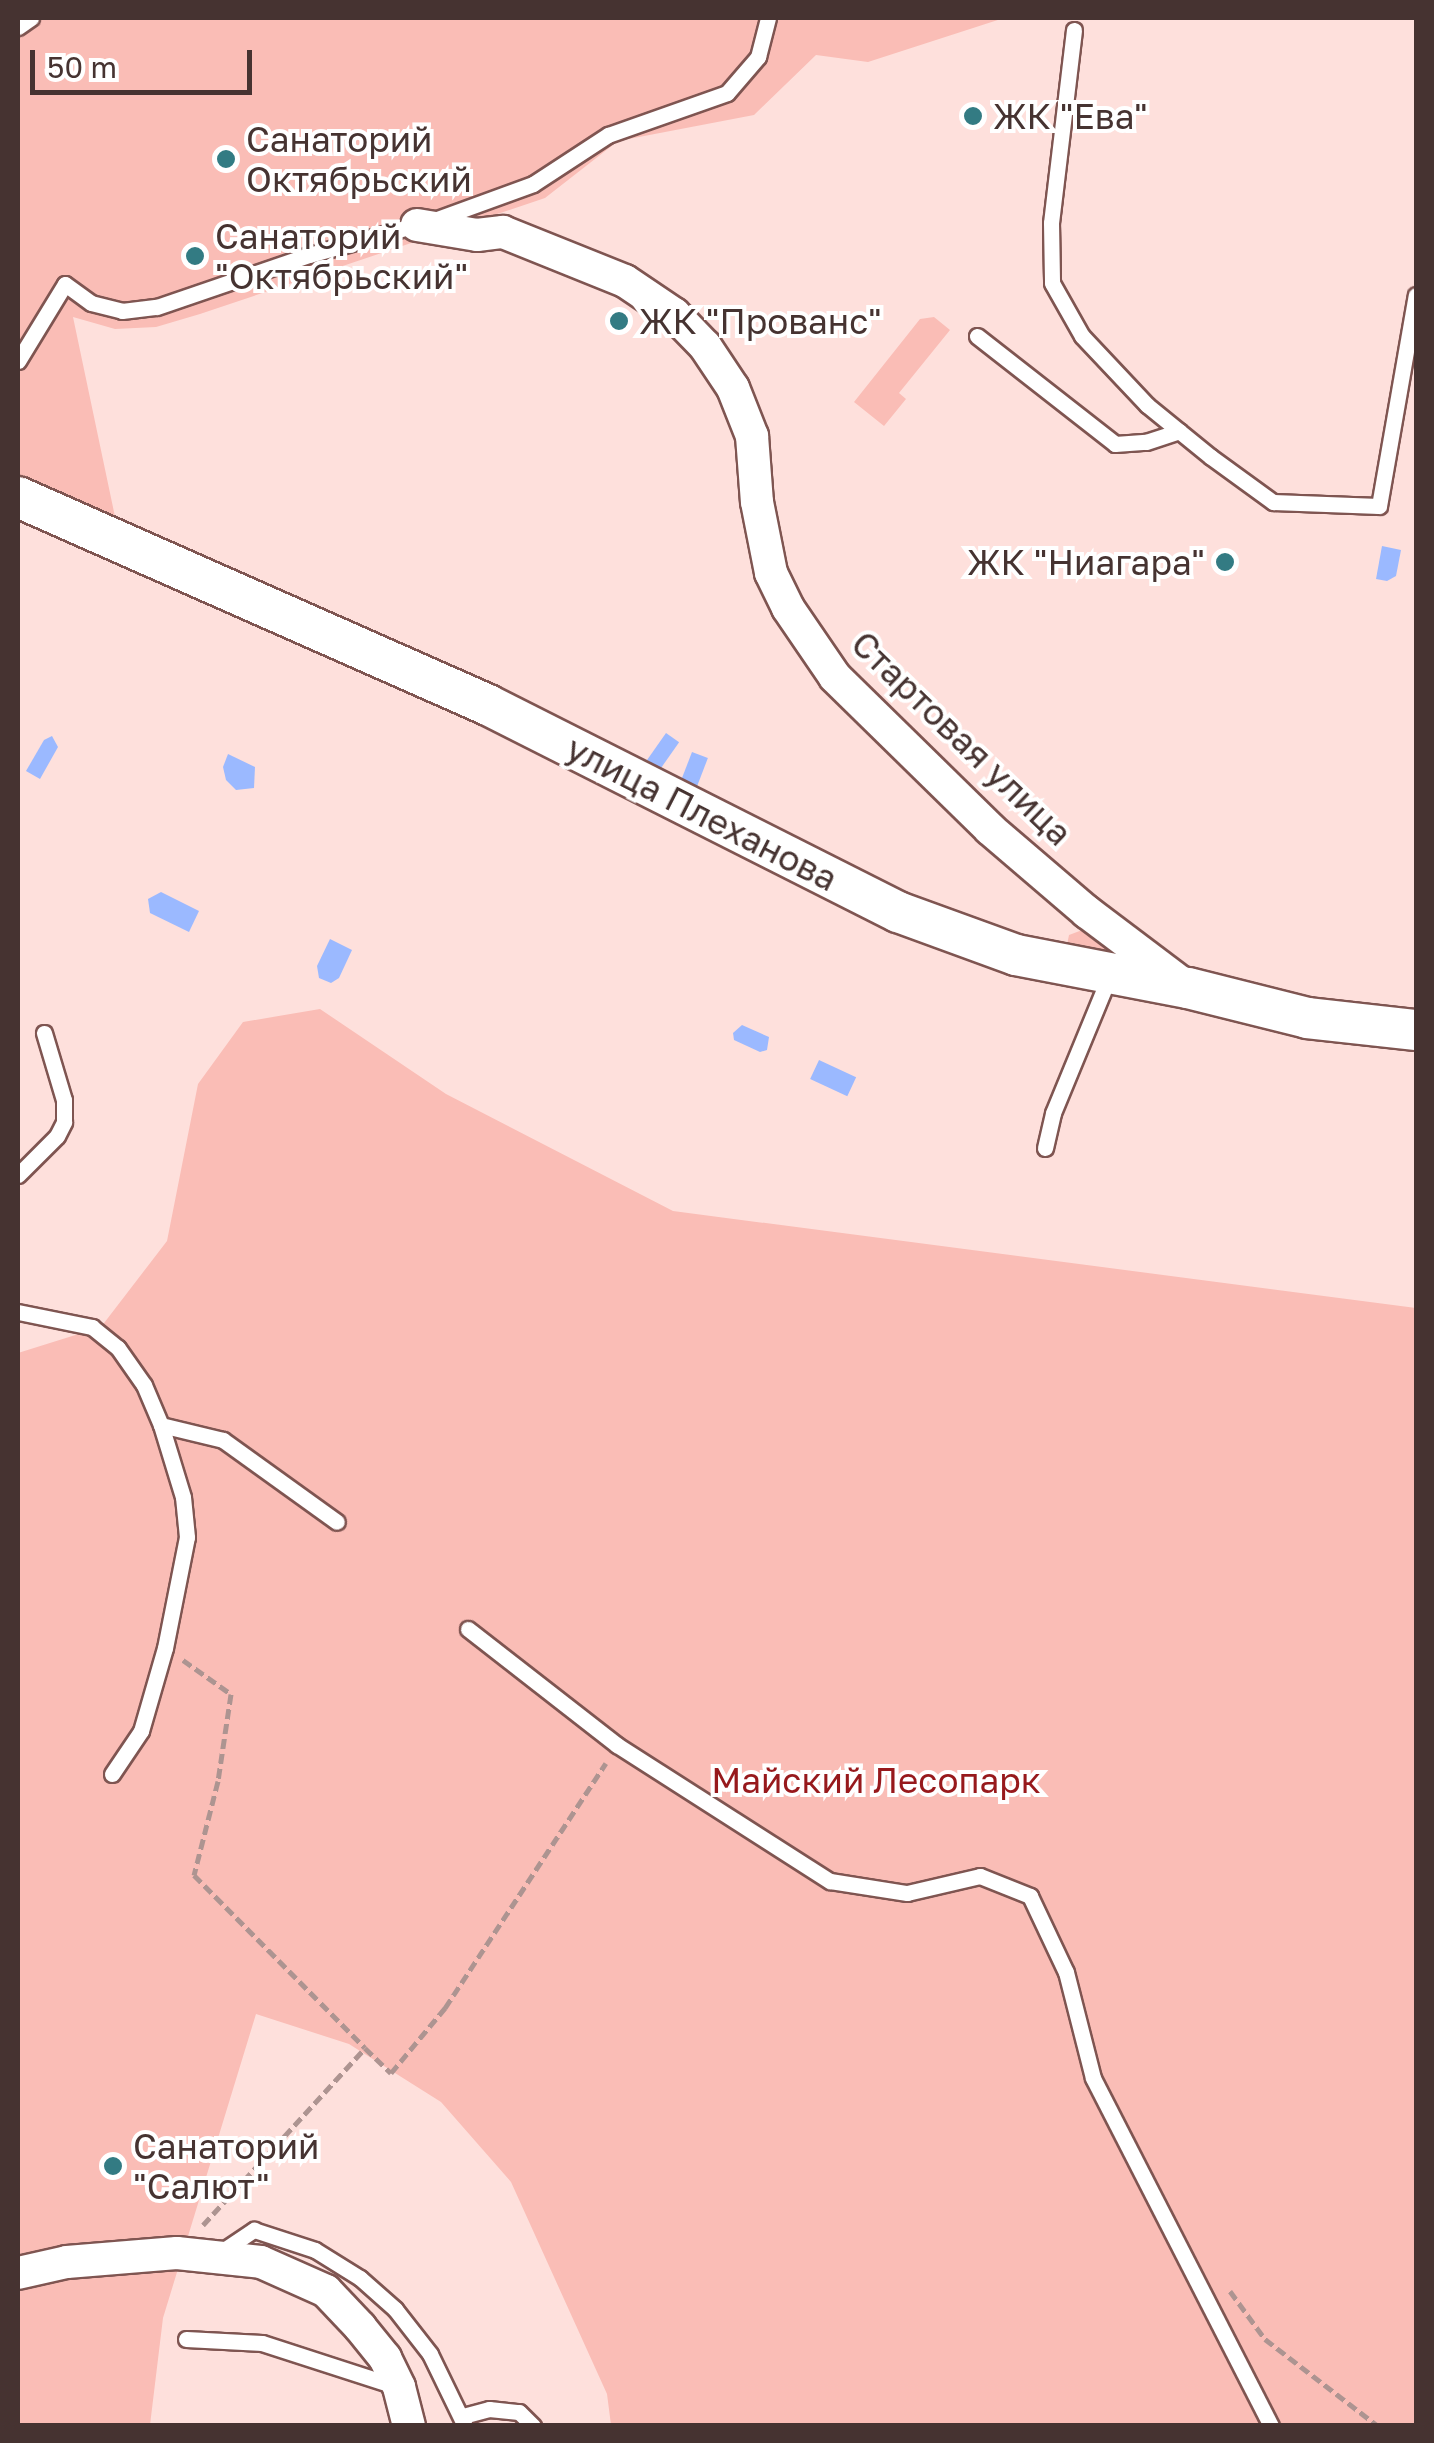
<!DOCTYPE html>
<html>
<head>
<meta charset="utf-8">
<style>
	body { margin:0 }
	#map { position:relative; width:1434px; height:2443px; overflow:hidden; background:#fee0dc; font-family:"Golos Text",sans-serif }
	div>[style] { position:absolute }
	.green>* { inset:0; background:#fabdb6 }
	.water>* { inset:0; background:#9bb9ff; transform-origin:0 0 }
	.path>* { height:5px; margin-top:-2.5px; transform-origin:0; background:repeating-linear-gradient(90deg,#ad9491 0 10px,transparent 0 15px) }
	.roads { filter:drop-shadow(2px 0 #7f5551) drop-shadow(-2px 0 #7f5551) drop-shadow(0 2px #7f5551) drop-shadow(0 -2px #7f5551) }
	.service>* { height:15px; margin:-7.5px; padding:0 7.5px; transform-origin:7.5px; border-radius:7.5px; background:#fff }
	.minor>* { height:32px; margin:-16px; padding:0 16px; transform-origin:16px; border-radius:16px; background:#fff }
	.tertiary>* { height:40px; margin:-20px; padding:0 20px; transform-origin:20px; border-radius:20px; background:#fff }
	.dots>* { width:28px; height:28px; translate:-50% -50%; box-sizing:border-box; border:5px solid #fff; border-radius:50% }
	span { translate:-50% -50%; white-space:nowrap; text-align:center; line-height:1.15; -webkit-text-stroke:8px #fff; paint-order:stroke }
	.poi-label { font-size:35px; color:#463331 }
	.left { translate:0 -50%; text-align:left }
	.right { translate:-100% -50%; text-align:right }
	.street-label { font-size:35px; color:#463331 }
	.park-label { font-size:35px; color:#97191c }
	.frame { position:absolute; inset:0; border:20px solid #463331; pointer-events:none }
	.scale { position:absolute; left:30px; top:50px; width:222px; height:45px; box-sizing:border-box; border:5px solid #463331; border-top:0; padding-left:12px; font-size:30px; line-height:35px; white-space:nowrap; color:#463331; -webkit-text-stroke:8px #fff; paint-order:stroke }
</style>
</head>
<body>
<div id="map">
	<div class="green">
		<div style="clip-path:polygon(18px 18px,1004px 18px,868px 62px,816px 55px,754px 115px,618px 141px,545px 198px,200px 314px,156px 327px,115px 329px,73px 317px,118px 531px,18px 479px)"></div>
		<div style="clip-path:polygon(934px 317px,950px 330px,899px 393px,906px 399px,884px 426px,854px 402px,920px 319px)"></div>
		<div style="clip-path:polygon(1085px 929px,1110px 936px,1102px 967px,1067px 945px,1069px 935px)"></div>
		<div style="clip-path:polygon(320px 1009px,446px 1094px,673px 1211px,1416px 1308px,1416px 2425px,611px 2425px,607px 2394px,511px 2182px,441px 2102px,349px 2044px,256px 2014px,163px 2318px,150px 2425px,18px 2426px,18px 1353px,101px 1327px,167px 1241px,198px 1084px,243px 1022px)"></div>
	</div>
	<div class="water">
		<div style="clip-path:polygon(1382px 546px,1401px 550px,1396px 576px,1387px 581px,1376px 579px)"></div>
		<div style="left:666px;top:733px;width:16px;height:33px;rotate:35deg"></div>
		<div style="clip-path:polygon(52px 736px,58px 747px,40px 779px,26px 771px,44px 740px)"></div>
		<div style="left:692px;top:752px;width:17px;height:32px;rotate:21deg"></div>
		<div style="clip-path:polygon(228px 754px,255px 767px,254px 788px,236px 790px,226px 780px,223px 767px)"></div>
		<div style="clip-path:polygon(161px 892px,199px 911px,189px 932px,150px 913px,148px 899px)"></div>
		<div style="clip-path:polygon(330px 939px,352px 950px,339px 978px,331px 983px,319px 978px,317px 966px)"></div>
		<div style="clip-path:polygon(742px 1025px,769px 1037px,767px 1050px,760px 1052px,734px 1040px,733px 1033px)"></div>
		<div style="left:819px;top:1060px;width:41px;height:21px;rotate:25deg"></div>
	</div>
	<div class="path">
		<div style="left:183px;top:1660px;width:59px;rotate:35.3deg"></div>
		<div style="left:231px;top:1694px;width:88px;rotate:98.5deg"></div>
		<div style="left:218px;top:1781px;width:97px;rotate:104.3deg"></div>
		<div style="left:194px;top:1875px;width:243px;rotate:45.3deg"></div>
		<div style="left:203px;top:2225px;width:240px;rotate:-47.5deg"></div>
		<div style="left:365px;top:2048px;width:36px;rotate:44deg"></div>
		<div style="left:391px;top:2073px;width:85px;rotate:-50.3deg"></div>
		<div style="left:445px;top:2008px;width:293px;rotate:-56.7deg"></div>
		<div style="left:1230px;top:2291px;width:59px;rotate:53.9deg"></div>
		<div style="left:1265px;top:2339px;width:143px;rotate:37.6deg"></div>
	</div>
	<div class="roads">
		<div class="service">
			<div style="left:18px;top:27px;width:16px;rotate:-35deg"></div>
			<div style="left:1074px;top:30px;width:194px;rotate:96.8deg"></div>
			<div style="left:1051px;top:223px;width:60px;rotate:89deg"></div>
			<div style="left:1052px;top:283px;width:61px;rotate:60.5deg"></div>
			<div style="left:1082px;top:336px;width:95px;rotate:46.7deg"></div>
			<div style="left:1147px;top:405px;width:82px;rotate:39.1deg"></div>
			<div style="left:1211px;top:457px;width:77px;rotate:36deg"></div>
			<div style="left:1273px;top:502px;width:106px;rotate:2.2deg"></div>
			<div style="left:1379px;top:506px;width:214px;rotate:-80.1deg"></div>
			<div style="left:977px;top:336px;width:175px;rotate:38deg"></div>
			<div style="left:1115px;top:444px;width:31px;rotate:-4deg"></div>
			<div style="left:1146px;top:442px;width:35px;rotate:-18deg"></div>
			<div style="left:18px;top:361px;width:90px;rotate:-58.6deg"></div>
			<div style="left:65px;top:284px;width:32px;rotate:36deg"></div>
			<div style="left:91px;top:303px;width:32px;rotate:14deg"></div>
			<div style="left:122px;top:311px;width:35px;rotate:-7deg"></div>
			<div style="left:157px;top:307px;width:161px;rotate:-18.9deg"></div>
			<div style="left:309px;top:255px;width:133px;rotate:-15.7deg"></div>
			<div style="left:437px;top:219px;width:102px;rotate:-20deg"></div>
			<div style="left:533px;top:184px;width:90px;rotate:-33.2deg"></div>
			<div style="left:608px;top:135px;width:126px;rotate:-19.4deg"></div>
			<div style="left:727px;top:93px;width:48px;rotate:-49.3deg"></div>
			<div style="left:758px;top:57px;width:40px;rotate:-75.6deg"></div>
			<div style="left:1045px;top:1148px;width:36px;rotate:-77deg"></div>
			<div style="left:1053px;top:1113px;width:147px;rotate:-67.6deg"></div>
			<div style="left:18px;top:1175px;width:55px;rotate:-45deg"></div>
			<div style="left:57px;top:1136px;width:16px;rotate:-63deg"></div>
			<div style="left:64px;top:1122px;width:22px;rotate:-90deg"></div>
			<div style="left:64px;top:1100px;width:70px;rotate:-106.6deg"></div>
			<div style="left:18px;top:1312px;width:76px;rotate:11.5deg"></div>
			<div style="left:92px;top:1327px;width:33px;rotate:39deg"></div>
			<div style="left:118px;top:1348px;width:45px;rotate:54.9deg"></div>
			<div style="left:144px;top:1385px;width:43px;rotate:67deg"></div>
			<div style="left:161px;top:1425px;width:64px;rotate:13.6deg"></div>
			<div style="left:223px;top:1440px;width:140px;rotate:35.7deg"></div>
			<div style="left:468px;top:1629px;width:189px;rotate:37.9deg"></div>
			<div style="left:617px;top:1745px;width:253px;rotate:32.6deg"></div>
			<div style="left:830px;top:1881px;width:78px;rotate:8.9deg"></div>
			<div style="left:907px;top:1893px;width:75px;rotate:-13.1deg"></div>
			<div style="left:980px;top:1876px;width:54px;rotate:21.8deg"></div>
			<div style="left:1030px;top:1896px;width:84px;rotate:64.7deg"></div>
			<div style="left:1066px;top:1972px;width:109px;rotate:75.7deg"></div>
			<div style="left:1093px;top:2078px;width:391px;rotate:62.9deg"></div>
			<div style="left:112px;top:1774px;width:52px;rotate:-56deg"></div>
			<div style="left:141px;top:1731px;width:86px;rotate:-73.9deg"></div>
			<div style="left:165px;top:1648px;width:113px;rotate:-78.8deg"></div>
			<div style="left:187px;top:1537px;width:40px;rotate:-95.7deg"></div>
			<div style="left:183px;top:1497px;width:75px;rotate:-107deg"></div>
			<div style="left:221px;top:2252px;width:40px;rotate:-34deg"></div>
			<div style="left:254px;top:2230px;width:64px;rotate:18.2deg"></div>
			<div style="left:315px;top:2250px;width:53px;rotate:31.9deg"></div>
			<div style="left:360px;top:2278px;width:47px;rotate:41.5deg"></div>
			<div style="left:395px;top:2309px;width:57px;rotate:52.1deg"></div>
			<div style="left:430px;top:2354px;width:80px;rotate:64.1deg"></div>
			<div style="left:186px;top:2339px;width:76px;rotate:3deg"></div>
			<div style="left:262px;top:2343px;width:140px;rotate:17.9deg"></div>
			<div style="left:463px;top:2416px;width:27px;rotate:-15deg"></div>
			<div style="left:489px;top:2409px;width:30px;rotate:6deg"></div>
			<div style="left:519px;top:2412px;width:20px;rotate:45deg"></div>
		</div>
		<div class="minor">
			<div style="left:417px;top:225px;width:61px;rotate:9.5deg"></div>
			<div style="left:477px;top:235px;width:26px;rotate:-7deg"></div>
			<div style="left:503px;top:232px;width:131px;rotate:21.9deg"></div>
			<div style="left:625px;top:281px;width:59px;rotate:34deg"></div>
			<div style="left:674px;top:314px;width:45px;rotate:45.9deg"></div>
			<div style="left:705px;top:346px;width:50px;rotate:56.3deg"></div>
			<div style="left:733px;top:388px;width:52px;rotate:68.4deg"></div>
			<div style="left:752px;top:436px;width:66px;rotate:85.7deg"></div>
			<div style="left:757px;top:502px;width:72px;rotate:78.8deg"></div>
			<div style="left:771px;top:573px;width:39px;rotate:64deg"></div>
			<div style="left:788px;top:608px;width:83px;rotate:55.7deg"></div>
			<div style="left:835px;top:677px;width:217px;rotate:44.4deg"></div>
			<div style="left:990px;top:829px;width:128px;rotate:40.6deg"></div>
			<div style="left:1087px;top:912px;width:126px;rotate:37deg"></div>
			<div style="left:18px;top:2273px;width:50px;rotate:-12.7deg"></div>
			<div style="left:67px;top:2262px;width:110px;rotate:-4.7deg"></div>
			<div style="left:177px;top:2253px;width:84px;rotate:6.1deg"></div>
			<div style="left:261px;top:2262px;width:71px;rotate:24deg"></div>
			<div style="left:326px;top:2291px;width:50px;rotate:46.6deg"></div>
			<div style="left:360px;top:2327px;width:40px;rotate:51deg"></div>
			<div style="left:385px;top:2358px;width:32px;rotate:64deg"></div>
			<div style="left:399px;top:2387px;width:40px;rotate:75.6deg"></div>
		</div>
		<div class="tertiary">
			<div style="left:18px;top:497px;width:514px;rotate:23.87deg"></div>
			<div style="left:488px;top:705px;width:459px;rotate:26.8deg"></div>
			<div style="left:898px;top:912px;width:126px;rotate:20deg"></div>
			<div style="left:1016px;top:955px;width:175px;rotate:10.9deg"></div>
			<div style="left:1188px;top:988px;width:123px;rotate:14.1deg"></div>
			<div style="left:1307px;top:1018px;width:110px;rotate:6.3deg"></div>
		</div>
	</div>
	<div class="dots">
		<div style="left:973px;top:116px;background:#337b83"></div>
		<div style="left:226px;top:159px;background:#337b83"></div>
		<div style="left:195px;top:256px;background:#337b83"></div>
		<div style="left:619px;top:321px;background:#337b83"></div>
		<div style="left:1225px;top:562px;background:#337b83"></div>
		<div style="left:113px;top:2166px;background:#337b83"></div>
	</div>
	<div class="poi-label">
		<span class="left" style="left:993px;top:116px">ЖК "Ева"</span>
		<span class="left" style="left:246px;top:159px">Санаторий<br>Октябрьский</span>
		<span class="left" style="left:215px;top:256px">Санаторий<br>"Октябрьский"</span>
		<span class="left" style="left:639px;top:321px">ЖК "Прованс"</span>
		<span class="right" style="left:1205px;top:562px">ЖК "Ниагара"</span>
		<span class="left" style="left:133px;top:2166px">Санаторий<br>"Салют"</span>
	</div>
	<div class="street-label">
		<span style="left:962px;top:738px;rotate:44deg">Стартовая улица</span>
		<span style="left:702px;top:813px;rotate:27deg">улица Плеханова</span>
	</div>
	<div class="park-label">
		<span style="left:876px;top:1780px">Майский Лесопарк</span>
	</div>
	<div class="frame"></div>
	<div class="scale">50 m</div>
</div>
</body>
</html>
